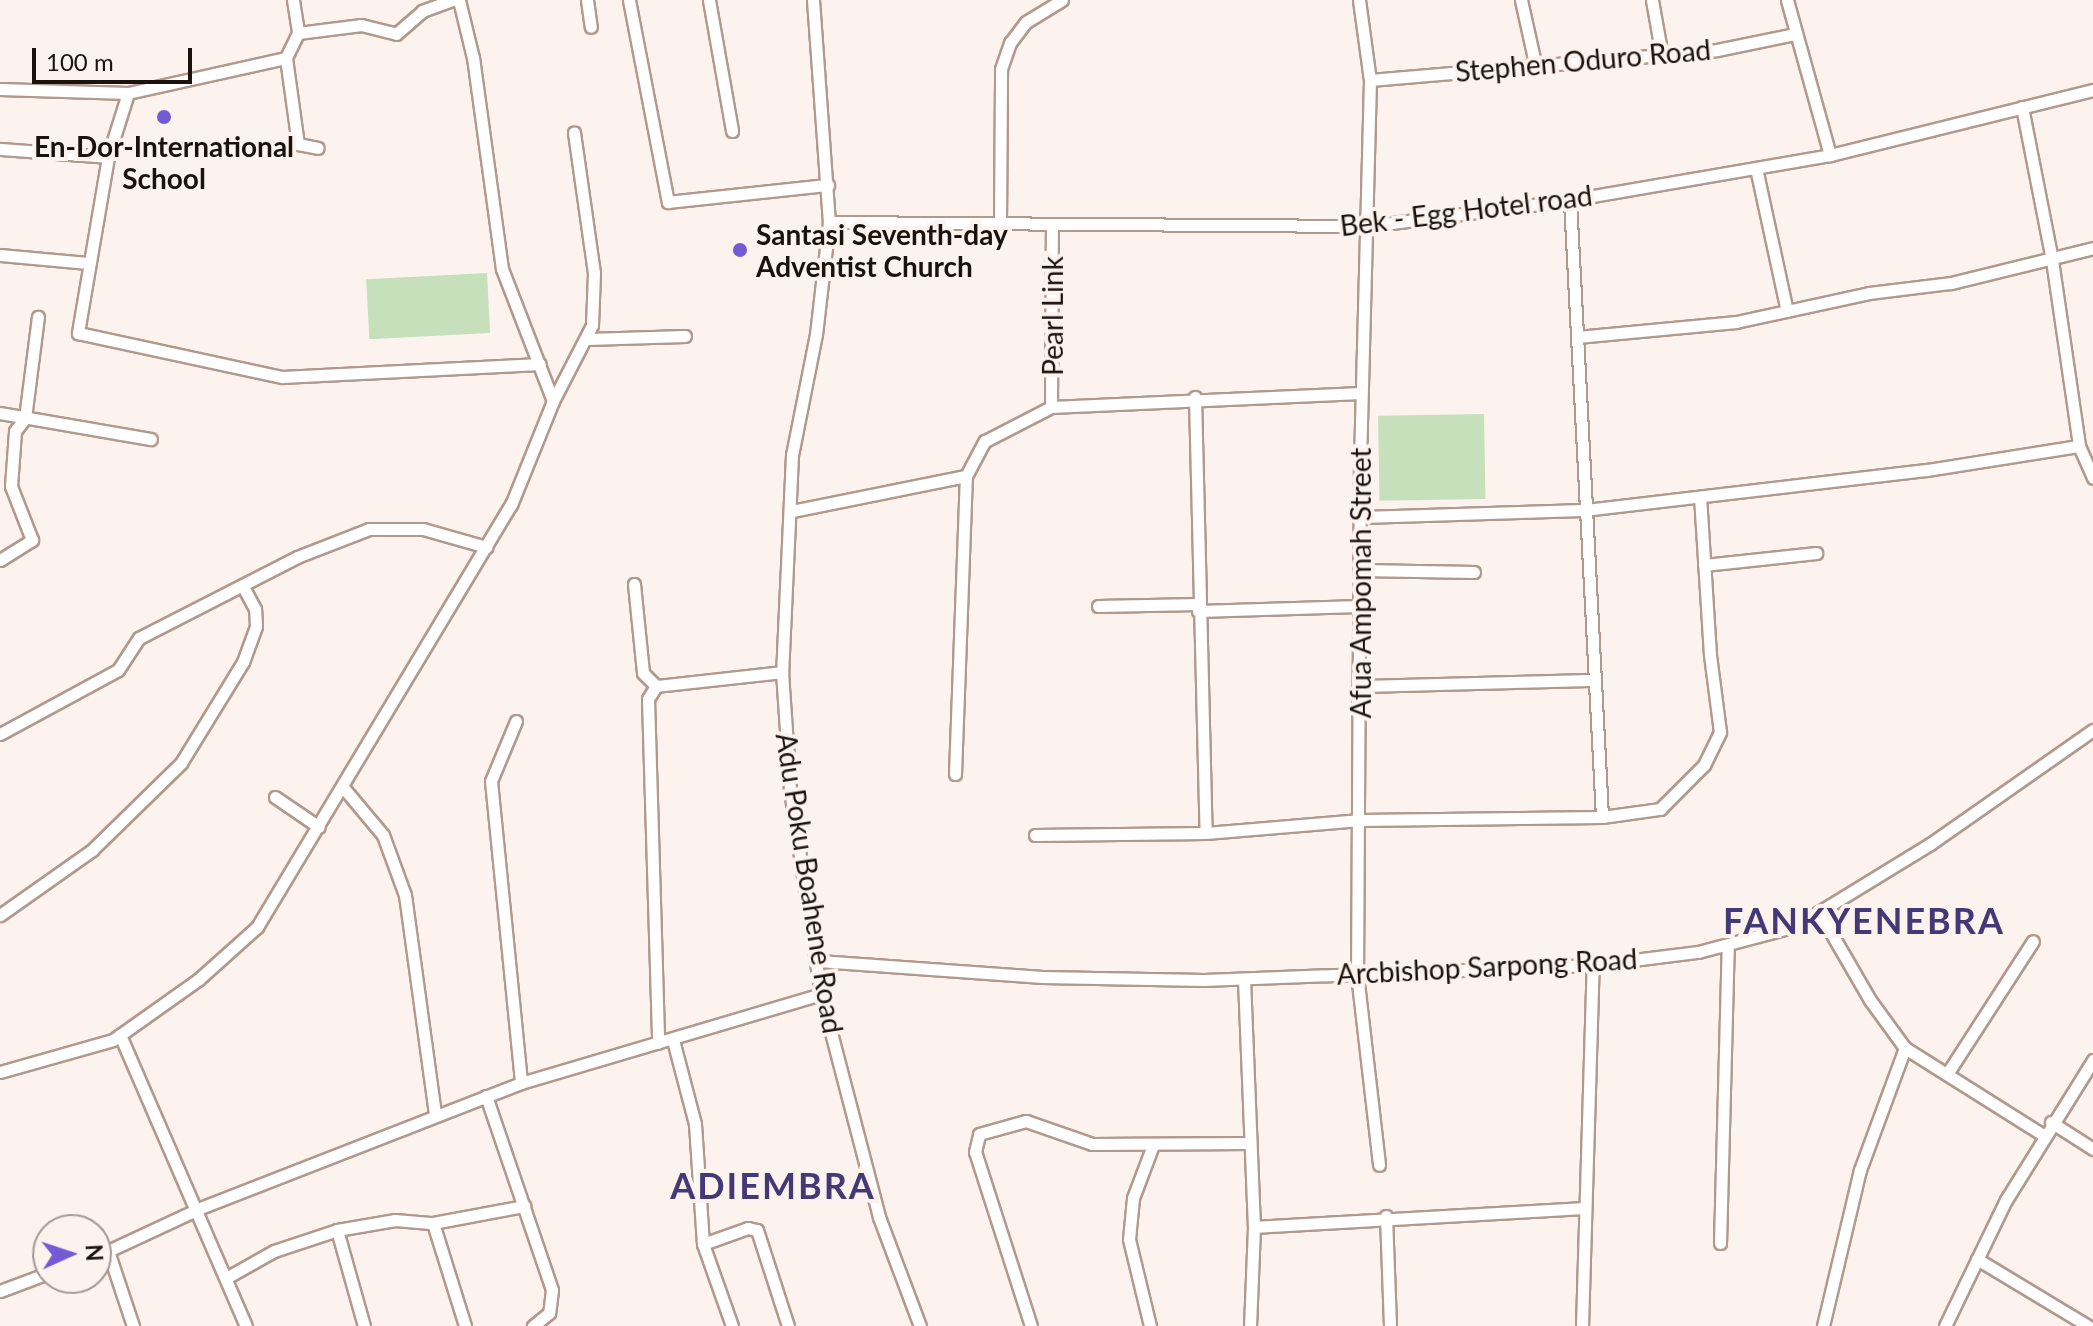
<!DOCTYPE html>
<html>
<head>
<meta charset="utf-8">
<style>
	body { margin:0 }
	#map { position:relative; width:2093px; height:1326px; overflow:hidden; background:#fdf3ee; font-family:Lato,sans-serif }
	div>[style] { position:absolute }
	.green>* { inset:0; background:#c6e0bc; transform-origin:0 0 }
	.roads { filter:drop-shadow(2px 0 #b1998e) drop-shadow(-2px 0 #b1998e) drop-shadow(0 2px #b1998e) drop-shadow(0 -2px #b1998e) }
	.minor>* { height:11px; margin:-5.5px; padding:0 5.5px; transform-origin:5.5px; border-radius:5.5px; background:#fff }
	.dots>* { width:22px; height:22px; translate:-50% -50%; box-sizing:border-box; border:4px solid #fdf3ee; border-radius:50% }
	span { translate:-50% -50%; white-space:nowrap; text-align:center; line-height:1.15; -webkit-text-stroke:8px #fdf3ee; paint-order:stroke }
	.street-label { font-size:28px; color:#1b120e }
	.poi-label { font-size:28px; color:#1b120e; font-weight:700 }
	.left { translate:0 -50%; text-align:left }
	.district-label { font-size:36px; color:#433976; font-weight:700; letter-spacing:2px }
	.north { position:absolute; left:32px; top:1214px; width:80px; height:80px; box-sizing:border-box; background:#fdf3ee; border:2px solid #a39994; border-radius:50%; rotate:87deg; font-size:22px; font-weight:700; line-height:32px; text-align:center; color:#1b120e }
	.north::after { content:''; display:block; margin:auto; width:28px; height:36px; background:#745bd5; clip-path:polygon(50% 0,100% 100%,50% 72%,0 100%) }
	.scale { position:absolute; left:32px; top:48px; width:160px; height:36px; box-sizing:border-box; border:4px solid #1b120e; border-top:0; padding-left:10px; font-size:24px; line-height:28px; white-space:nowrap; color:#1b120e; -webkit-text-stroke:6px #fdf3ee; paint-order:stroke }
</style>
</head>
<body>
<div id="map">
	<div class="green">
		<div style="left:487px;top:273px;width:60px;height:121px;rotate:87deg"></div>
		<div style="left:1484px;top:414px;width:85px;height:106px;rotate:89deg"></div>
	</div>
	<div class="roads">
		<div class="minor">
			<div style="left:293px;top:0;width:33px;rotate:81deg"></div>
			<div style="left:587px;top:0;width:27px;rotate:82deg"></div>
			<div style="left:629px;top:0;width:206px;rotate:79.1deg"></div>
			<div style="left:668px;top:202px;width:161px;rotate:-6.1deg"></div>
			<div style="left:709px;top:0;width:133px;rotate:80deg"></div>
			<div style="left:813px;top:0;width:223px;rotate:85.9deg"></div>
			<div style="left:829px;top:222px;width:113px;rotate:96.6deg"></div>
			<div style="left:816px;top:334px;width:123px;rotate:101.2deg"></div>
			<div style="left:792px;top:455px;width:217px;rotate:92.6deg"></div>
			<div style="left:782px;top:672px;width:118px;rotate:86.1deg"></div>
			<div style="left:790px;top:790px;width:206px;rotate:81.4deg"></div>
			<div style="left:821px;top:994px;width:230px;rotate:75.4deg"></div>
			<div style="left:879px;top:1217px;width:116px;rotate:69.4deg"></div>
			<div style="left:1359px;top:0;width:81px;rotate:82.2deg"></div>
			<div style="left:1370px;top:80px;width:379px;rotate:91.5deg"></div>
			<div style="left:1360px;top:459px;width:515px;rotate:90.33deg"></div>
			<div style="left:1357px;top:974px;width:192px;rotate:83.4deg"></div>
			<div style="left:1521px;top:0;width:65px;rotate:77.5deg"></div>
			<div style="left:1652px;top:0;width:57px;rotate:79.9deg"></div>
			<div style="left:1787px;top:0;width:161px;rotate:74.5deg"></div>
			<div style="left:298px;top:33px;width:64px;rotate:-7.2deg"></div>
			<div style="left:361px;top:25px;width:36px;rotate:14deg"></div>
			<div style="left:396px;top:34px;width:35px;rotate:-41deg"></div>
			<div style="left:422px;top:11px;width:32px;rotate:-20deg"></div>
			<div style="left:298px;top:33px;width:28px;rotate:116deg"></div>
			<div style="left:286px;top:58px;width:87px;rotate:82.1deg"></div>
			<div style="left:298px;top:144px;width:20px;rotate:11deg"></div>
			<div style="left:1370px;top:80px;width:348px;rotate:-4.9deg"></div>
			<div style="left:1717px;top:50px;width:80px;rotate:-11.6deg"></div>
			<div style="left:0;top:89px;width:128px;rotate:1.8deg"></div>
			<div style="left:128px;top:93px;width:162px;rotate:-12.5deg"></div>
			<div style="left:128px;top:93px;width:67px;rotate:107.4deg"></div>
			<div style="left:108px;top:157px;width:179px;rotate:99.7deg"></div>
			<div style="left:78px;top:333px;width:209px;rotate:12.2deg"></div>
			<div style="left:282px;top:377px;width:258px;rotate:-2.9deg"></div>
			<div style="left:2022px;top:107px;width:156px;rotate:78.9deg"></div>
			<div style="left:2052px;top:260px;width:188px;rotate:81.7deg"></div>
			<div style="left:2079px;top:446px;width:35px;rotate:66deg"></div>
			<div style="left:0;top:149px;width:108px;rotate:4.2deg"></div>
			<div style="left:1756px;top:168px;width:146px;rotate:77.8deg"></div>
			<div style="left:1570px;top:200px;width:618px;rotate:87.03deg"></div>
			<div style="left:829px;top:222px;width:539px;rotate:0.43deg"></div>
			<div style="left:1368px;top:226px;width:204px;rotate:-7.3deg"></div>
			<div style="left:1570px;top:200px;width:264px;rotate:-9.8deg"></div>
			<div style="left:1830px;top:155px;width:271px;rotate:-13.9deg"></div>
			<div style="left:1000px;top:224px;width:155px;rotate:-89.6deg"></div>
			<div style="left:1001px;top:69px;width:28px;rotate:-71deg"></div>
			<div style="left:1010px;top:43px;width:26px;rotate:-53deg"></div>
			<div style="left:1026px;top:22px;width:42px;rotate:-31.4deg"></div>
			<div style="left:0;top:255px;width:88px;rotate:5.2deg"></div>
			<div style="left:1577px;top:337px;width:160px;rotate:-5.4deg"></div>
			<div style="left:1736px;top:322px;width:136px;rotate:-12.3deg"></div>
			<div style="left:1869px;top:293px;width:83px;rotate:-7deg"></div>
			<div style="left:1951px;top:283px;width:146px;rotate:-13.8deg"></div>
			<div style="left:587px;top:339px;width:98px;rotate:-1.8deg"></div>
			<div style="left:1195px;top:397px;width:436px;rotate:88.6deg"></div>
			<div style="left:553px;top:401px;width:85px;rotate:-62.8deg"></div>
			<div style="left:592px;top:325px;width:52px;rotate:-87.8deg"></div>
			<div style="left:594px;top:273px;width:142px;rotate:-98.1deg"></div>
			<div style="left:1051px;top:407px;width:181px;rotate:-89.7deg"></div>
			<div style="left:0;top:413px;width:153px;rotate:9.8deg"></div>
			<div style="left:792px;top:511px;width:177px;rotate:-11.4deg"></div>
			<div style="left:966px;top:476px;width:40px;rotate:-62deg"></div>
			<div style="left:985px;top:441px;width:74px;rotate:-27.3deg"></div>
			<div style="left:1051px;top:407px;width:310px;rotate:-2.6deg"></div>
			<div style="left:1360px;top:517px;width:225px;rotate:-1.8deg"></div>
			<div style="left:1585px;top:510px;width:344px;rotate:-6.7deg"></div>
			<div style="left:1927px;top:470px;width:154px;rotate:-9deg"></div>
			<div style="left:0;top:560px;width:38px;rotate:-32deg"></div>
			<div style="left:32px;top:540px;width:58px;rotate:-111.3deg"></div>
			<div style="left:11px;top:486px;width:55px;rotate:-85.8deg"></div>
			<div style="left:15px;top:431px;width:16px;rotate:-52deg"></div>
			<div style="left:25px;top:418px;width:102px;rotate:-82.7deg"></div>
			<div style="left:1704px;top:565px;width:113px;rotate:-6.1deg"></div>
			<div style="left:1360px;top:570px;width:114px;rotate:1deg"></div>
			<div style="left:634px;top:584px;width:89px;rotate:84.2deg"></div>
			<div style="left:643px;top:673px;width:18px;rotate:45deg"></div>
			<div style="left:656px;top:686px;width:15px;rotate:122deg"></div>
			<div style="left:648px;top:699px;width:344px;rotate:88.3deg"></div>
			<div style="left:1098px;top:606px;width:100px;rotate:-1.1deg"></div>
			<div style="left:1198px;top:611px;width:161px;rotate:-1.8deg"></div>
			<div style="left:656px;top:686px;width:127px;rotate:-6.3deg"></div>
			<div style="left:1359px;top:686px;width:234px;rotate:-1.5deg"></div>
			<div style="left:516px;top:721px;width:65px;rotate:112.6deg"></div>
			<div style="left:491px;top:781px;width:303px;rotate:84.3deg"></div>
			<div style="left:0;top:734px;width:134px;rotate:-28.5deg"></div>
			<div style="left:118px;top:670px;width:38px;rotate:-57deg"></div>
			<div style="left:139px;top:638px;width:178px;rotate:-27.1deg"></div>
			<div style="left:297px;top:557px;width:77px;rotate:-21.3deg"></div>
			<div style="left:369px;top:529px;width:54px"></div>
			<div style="left:423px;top:529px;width:66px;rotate:15.9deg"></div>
			<div style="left:955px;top:774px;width:298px;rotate:-87.9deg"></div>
			<div style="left:342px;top:786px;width:64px;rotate:50.1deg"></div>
			<div style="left:383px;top:835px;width:64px;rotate:69.9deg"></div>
			<div style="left:405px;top:895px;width:222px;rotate:82.2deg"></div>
			<div style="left:275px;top:797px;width:53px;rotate:34.3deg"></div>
			<div style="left:1035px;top:835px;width:171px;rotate:-0.7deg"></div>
			<div style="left:1206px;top:833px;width:155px;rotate:-4.8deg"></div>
			<div style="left:1360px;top:820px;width:242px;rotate:-0.7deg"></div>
			<div style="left:1602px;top:817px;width:59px;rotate:-7.9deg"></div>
			<div style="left:1660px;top:809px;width:62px;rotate:-45deg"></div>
			<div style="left:1704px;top:765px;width:37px;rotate:-64deg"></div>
			<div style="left:1720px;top:732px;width:78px;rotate:-97.4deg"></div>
			<div style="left:1710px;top:655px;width:157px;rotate:-93.6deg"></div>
			<div style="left:1819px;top:912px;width:102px;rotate:59.9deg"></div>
			<div style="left:1870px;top:1000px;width:59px;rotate:53.9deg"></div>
			<div style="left:1905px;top:1048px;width:163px;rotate:32.2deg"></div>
			<div style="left:0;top:915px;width:113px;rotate:-35.2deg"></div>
			<div style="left:92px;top:850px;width:124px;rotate:-44.3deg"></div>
			<div style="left:181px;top:763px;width:119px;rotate:-58.5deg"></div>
			<div style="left:243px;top:662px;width:38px;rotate:-70deg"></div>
			<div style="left:256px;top:626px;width:17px;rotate:-93deg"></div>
			<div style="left:255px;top:609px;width:26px;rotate:-118deg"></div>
			<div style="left:819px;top:961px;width:224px;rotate:4.1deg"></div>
			<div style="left:1042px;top:977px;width:162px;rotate:1.1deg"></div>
			<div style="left:1204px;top:980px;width:389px;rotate:-2.2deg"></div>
			<div style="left:1593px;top:965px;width:106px;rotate:-7.1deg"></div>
			<div style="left:1698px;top:952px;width:93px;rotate:-14.9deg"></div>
			<div style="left:1788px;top:928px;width:35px;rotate:-27deg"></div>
			<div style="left:1819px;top:912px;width:130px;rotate:-31.5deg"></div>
			<div style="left:1930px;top:844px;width:199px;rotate:-35deg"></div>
			<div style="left:1244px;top:979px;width:248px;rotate:87.7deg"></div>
			<div style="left:1254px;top:1227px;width:99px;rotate:92.3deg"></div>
			<div style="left:120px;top:1035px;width:317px;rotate:66.6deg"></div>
			<div style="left:673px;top:1040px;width:87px;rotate:75.3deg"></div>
			<div style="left:695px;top:1124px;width:120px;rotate:86.2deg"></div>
			<div style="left:703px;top:1244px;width:87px;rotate:70.5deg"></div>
			<div style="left:0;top:1072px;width:117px;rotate:-15.8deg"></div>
			<div style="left:113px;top:1040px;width:105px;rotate:-35.3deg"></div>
			<div style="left:199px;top:979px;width:78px;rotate:-41.9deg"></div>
			<div style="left:257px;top:927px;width:493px;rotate:-59deg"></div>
			<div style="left:511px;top:505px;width:112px;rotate:-68deg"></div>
			<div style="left:553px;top:401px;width:142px;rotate:-111.1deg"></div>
			<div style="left:502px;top:269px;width:213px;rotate:-97.8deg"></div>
			<div style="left:473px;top:58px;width:60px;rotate:-103.6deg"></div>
			<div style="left:1947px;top:1074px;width:158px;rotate:-57.1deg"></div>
			<div style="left:486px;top:1096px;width:205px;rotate:71.2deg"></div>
			<div style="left:552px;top:1290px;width:23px;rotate:97deg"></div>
			<div style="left:549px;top:1313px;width:21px;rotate:141deg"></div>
			<div style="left:2051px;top:1122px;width:50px;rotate:32.7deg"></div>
			<div style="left:1386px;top:1216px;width:110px;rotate:87.9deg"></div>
			<div style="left:433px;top:1223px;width:108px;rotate:72.7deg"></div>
			<div style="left:1254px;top:1227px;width:330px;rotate:-3.3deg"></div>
			<div style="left:337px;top:1230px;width:100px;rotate:74.3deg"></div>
			<div style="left:1720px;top:1243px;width:297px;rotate:-88.5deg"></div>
			<div style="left:703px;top:1244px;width:48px;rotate:-19.6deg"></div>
			<div style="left:748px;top:1228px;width:9px;rotate:13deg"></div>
			<div style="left:757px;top:1230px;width:101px;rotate:72.1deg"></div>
			<div style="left:1977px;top:1259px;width:130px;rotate:31.1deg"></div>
			<div style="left:226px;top:1278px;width:55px;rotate:-29.4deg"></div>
			<div style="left:274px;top:1251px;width:66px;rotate:-18.4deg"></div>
			<div style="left:337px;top:1230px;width:59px;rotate:-9.8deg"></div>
			<div style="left:395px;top:1220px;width:38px;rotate:5deg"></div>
			<div style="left:433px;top:1223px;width:93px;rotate:-10.6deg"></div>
			<div style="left:0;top:1291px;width:51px;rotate:-20.6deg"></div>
			<div style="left:133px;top:1326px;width:79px;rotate:-108.4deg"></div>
			<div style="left:108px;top:1251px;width:99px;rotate:-25deg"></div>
			<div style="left:198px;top:1209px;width:347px;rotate:-21.3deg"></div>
			<div style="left:521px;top:1083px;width:313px;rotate:-16.5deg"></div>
			<div style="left:1031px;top:1326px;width:183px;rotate:-107.8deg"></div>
			<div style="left:975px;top:1152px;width:18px;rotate:-77deg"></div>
			<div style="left:979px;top:1134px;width:49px;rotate:-15.5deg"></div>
			<div style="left:1026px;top:1121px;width:70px;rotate:19.2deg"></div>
			<div style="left:1092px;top:1144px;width:158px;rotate:-0.4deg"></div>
			<div style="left:1150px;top:1326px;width:89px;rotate:-103.6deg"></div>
			<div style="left:1129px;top:1239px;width:41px;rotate:-84.4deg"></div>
			<div style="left:1133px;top:1198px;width:57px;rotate:-69.3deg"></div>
			<div style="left:1582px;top:1326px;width:361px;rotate:-88.3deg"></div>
			<div style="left:1823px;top:1326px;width:160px;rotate:-76.7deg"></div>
			<div style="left:1860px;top:1170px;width:130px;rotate:-69.8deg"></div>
			<div style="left:1945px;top:1326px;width:140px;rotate:-64.2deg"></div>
			<div style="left:2006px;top:1200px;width:165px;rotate:-58.1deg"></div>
		</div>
	</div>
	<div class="dots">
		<div style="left:164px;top:117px;background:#745bd5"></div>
		<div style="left:740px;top:250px;background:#745bd5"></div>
	</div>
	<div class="street-label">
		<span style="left:1583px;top:60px;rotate:-5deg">Stephen Oduro Road</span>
		<span style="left:1466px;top:210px;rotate:-7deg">Bek - Egg Hotel road</span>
		<span style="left:1052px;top:316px;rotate:-90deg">Pearl Link</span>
		<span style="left:1360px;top:583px;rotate:-90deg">Afua Ampomah Street</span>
		<span style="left:810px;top:883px;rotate:81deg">Adu Poku Boahene Road</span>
		<span style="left:1487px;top:966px;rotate:-3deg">Arcbishop Sarpong Road</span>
	</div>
	<div class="poi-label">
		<span style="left:164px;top:162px">En-Dor-International<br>School</span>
		<span class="left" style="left:756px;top:250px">Santasi Seventh-day<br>Adventist Church</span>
	</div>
	<div class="district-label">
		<span style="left:1864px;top:921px">FANKYENEBRA</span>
		<span style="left:773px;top:1186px">ADIEMBRA</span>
	</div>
	<div class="north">N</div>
	<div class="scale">100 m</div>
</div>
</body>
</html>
